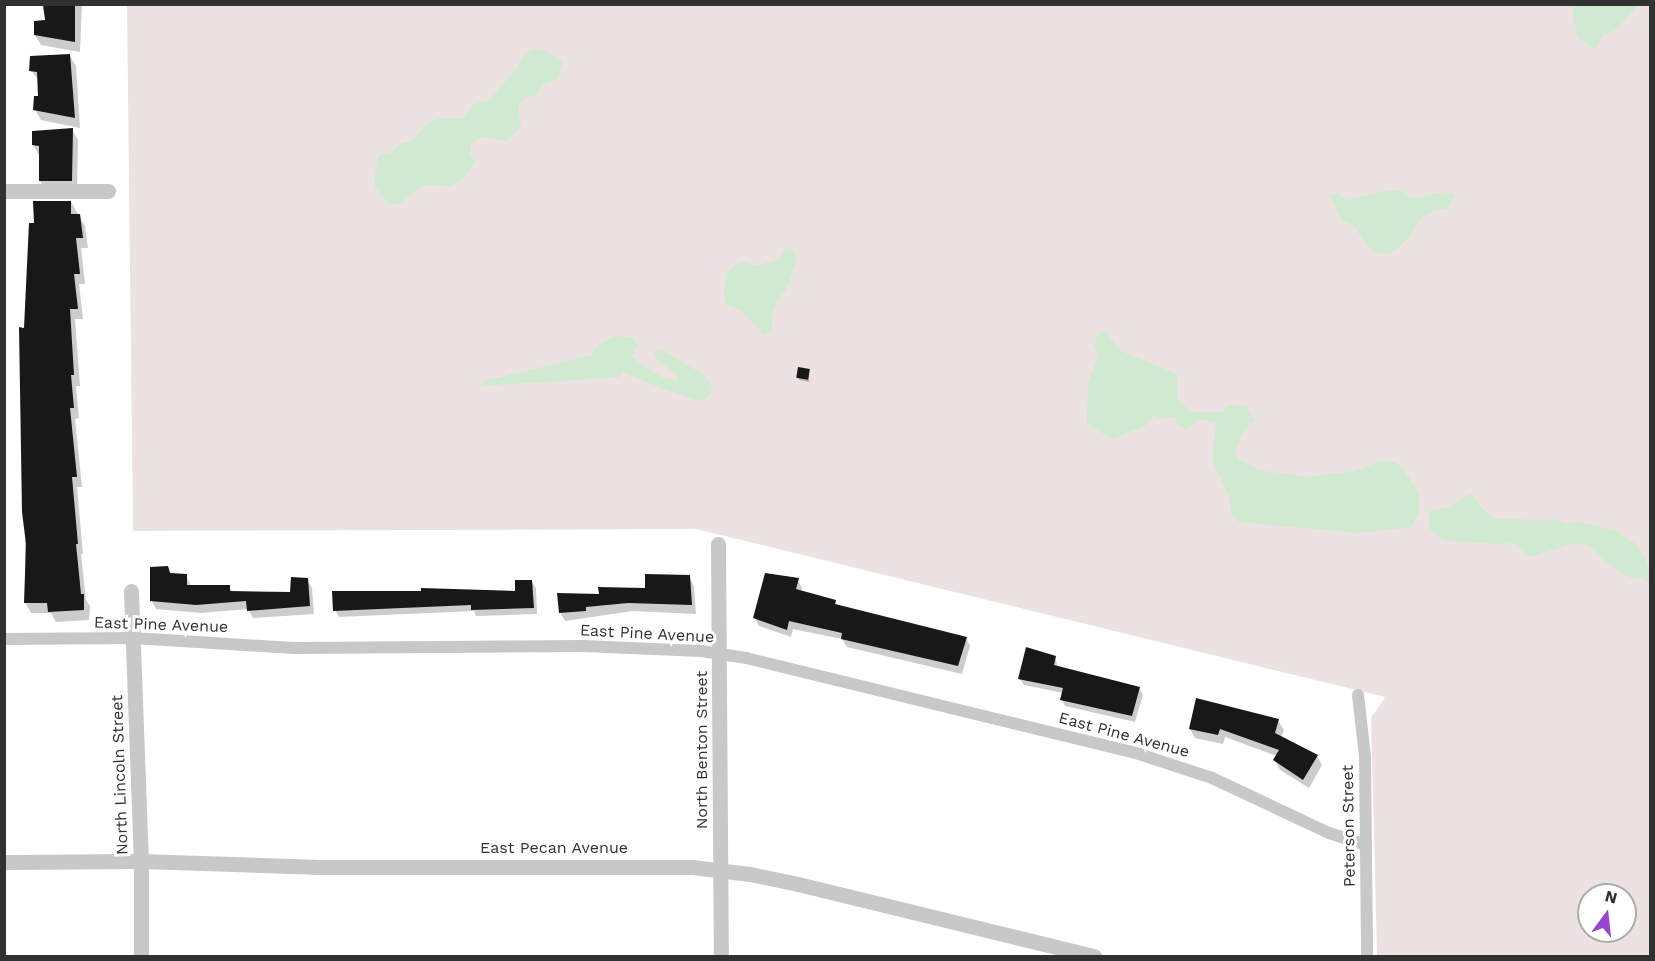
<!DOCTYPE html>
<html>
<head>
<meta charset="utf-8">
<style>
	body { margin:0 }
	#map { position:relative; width:1655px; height:961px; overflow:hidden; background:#fff; font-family:"Work Sans",sans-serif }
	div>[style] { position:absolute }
	.green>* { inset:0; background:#ece2e1 }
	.water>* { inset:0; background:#cfead0 }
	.shadow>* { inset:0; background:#0003 }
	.building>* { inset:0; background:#181818; transform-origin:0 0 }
	.minor>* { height:12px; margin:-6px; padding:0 6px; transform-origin:6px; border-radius:6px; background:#c8c8c8 }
	.tertiary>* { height:15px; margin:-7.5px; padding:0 7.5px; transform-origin:7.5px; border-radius:7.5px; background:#c8c8c8 }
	span { translate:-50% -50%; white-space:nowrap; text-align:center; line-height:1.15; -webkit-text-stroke:6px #fff; paint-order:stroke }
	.street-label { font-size:16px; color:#313131 }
	.frame { position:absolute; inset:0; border:6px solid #313131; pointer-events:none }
	.north { position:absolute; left:1577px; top:883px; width:60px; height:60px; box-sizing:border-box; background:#fff; border:2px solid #adadad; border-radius:50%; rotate:15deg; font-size:16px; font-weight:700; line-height:24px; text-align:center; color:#313131 }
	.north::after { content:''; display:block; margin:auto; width:21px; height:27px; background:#9646d5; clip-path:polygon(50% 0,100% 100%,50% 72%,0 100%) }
</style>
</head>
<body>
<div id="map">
	<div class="green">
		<div style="clip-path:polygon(evenodd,127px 5px,1650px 5px,1650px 956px,1377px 956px,1371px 718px,1385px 697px,696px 529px,133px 531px,127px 5px,1589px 895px,1625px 895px,1625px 931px,1589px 931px,1589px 895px)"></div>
	</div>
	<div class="water">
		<div style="clip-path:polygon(1579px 5px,1591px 6px,1638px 5px,1616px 30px,1603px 35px,1595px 50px,1578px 37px,1572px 9px)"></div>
		<div style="clip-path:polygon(532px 49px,546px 51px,563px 60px,557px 79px,543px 85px,537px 95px,525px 98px,518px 107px,521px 126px,507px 141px,483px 137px,471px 144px,470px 154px,475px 162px,464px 178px,451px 186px,425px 185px,400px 203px,391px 205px,383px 198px,375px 187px,375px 173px,378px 157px,382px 153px,390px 155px,399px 144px,412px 141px,428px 123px,440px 118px,464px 118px,474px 104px,488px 100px,517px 69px,522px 57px)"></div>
		<div style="clip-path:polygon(1390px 190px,1399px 190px,1412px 199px,1439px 193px,1450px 192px,1454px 196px,1448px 209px,1433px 211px,1422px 217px,1410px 236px,1399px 247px,1388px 254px,1375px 252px,1368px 247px,1353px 225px,1342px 221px,1330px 195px,1340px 192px,1340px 197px,1348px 200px)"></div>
		<div style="clip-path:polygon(786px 248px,793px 249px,797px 257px,791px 278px,786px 290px,776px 302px,771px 318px,773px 330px,763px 334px,742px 311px,726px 304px,724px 290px,728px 272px,736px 264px,744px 262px,756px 266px,780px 259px)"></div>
		<div style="clip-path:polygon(1105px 330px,1119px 350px,1177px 374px,1177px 397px,1181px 404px,1194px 412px,1222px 412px,1228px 405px,1246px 405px,1254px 420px,1242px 433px,1235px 451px,1239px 459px,1258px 470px,1309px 477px,1354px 471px,1382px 461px,1394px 462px,1402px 467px,1419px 493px,1419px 513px,1411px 527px,1359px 533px,1239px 522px,1231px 511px,1229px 496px,1212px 460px,1216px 422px,1199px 419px,1187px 429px,1178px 426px,1175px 417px,1161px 419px,1154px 415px,1145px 426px,1112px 439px,1086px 423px,1089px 381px,1099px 355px,1094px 347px,1098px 334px)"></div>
		<div style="clip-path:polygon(617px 336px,633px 338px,637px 344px,632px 357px,661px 377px,677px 381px,678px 376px,657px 360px,654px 353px,661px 349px,704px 375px,713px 389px,707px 398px,700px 401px,648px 383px,623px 371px,620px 377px,481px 386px,484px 381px,592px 355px,598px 344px)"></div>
		<div style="clip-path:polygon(1473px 494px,1481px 507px,1494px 519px,1558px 520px,1566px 524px,1579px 522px,1616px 531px,1636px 544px,1646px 559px,1650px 573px,1650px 585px,1645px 579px,1629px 577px,1613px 568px,1589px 546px,1574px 543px,1531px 557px,1513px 543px,1496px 544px,1443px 540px,1428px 527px,1431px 510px,1449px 508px,1465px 496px)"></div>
	</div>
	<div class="shadow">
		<div style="clip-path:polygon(42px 4px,82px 4px,80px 52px,41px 45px,35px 35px,46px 22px)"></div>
		<div style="clip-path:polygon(70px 56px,76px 66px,80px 128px,41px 120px,35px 110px,40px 97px,39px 81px,31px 70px)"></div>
		<div style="clip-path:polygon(72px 130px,78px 140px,77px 191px,46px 191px,40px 181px,39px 155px,33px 145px)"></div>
		<div style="clip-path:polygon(71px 202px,85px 226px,88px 248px,81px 248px,85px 284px,79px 284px,83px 319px,75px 319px,80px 386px,76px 386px,79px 418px,75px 419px,82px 487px,77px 487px,83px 554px,81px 554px,86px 600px,90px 606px,89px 620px,56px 622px,51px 613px,31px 613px,25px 602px,25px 329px,36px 225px)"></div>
		<div style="clip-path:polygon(809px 370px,809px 382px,799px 380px,798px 377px)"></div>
		<div style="clip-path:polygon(168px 568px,172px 575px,186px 576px,191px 586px,229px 587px,233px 592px,292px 593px,307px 580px,312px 588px,314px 614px,253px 618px,248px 609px,201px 613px,156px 609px,151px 600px)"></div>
		<div style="clip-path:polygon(689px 577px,694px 586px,696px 614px,633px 611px,565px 621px,560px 612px,600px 596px,646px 589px)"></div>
		<div style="clip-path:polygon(798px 580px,802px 588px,801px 592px,835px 601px,838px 607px,966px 638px,970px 646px,962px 674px,847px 647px,842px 639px,793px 629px,791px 637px,759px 626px,755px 618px)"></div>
		<div style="clip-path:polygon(532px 582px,536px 588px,537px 614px,476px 616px,474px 611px,339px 617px,335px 610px,516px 593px)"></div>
		<div style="clip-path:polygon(1055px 657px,1058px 667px,1139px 688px,1143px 695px,1135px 722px,1065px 706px,1062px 700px,1063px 693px,1024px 685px,1020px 679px)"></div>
		<div style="clip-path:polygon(1278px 720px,1284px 730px,1281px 737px,1317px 756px,1322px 765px,1309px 788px,1280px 770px,1275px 760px,1277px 756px,1225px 737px,1223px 744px,1195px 738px,1190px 729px)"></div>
	</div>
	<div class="building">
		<div style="clip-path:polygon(43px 4px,75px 4px,75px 42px,34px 35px,34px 21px,45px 20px)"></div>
		<div style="clip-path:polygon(70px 54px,75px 118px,33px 110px,34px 96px,38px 96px,37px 72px,29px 71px,30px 56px)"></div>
		<div style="clip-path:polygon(73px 128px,72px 181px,39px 181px,39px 146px,32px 145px,32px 131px)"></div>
		<div style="clip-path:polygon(33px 201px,71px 201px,71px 214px,80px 214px,83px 238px,76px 238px,80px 274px,74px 274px,78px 309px,70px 309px,74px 375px,71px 375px,74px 408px,70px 408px,77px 477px,72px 477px,78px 544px,76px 544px,81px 594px,84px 594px,84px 610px,48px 612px,47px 603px,24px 603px,26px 544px,22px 512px,19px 327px,24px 328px,29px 223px,34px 223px)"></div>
		<div style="left:798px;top:367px;width:12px;height:11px;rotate:9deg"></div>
		<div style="clip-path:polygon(168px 566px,170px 573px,187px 574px,187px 585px,230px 585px,230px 591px,290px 592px,291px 577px,308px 578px,310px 606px,247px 611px,246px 601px,196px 605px,150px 601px,150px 567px)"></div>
		<div style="clip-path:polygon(765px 573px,799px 578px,796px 589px,836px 600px,835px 604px,967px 637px,958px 666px,841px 639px,842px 633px,789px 621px,787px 630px,753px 618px)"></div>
		<div style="clip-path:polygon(645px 574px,690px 575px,692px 605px,628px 603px,586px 607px,586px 611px,559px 613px,557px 593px,599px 594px,598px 587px,645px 588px)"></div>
		<div style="clip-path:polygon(515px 580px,532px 580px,534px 608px,471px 610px,471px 605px,333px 611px,332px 591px,421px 591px,421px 588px,515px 591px)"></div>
		<div style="clip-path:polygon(1026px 647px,1056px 656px,1054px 665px,1140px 687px,1132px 716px,1060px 700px,1063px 688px,1018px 679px)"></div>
		<div style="clip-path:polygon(1196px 698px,1279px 719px,1275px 733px,1318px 755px,1303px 780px,1273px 760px,1279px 750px,1220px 729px,1218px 735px,1189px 729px)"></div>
	</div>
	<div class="minor">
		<div style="left:4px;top:639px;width:130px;rotate:-0.4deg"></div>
		<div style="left:134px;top:638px;width:160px;rotate:3.6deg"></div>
		<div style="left:294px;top:648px;width:289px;rotate:-0.4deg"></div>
		<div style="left:583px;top:646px;width:118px;rotate:2.4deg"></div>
		<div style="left:701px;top:651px;width:46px;rotate:8.8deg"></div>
		<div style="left:746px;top:658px;width:405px;rotate:13.7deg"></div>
		<div style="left:1139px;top:754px;width:77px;rotate:18.2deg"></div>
		<div style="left:1212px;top:778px;width:129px;rotate:25.2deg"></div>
		<div style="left:1329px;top:833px;width:39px;rotate:18deg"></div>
		<div style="left:1358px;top:695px;width:61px;rotate:83.5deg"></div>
		<div style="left:1365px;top:756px;width:200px;rotate:89.4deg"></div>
	</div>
	<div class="tertiary">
		<div style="left:4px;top:191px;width:104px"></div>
		<div style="left:718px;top:544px;width:412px;rotate:89.6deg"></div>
		<div style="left:131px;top:591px;width:270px;rotate:87.9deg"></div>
		<div style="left:141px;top:861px;width:95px;rotate:90deg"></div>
		<div style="left:4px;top:862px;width:137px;rotate:-0.4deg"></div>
		<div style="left:141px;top:861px;width:180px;rotate:1.9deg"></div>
		<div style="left:321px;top:867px;width:371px"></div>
		<div style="left:692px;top:867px;width:58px;rotate:6.9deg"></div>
		<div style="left:750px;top:874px;width:49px;rotate:11.8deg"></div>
		<div style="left:798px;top:884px;width:305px;rotate:13.7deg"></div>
	</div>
	<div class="street-label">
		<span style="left:161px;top:625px;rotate:2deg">East Pine Avenue</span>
		<span style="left:647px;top:634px;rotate:3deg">East Pine Avenue</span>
		<span style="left:1124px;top:735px;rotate:15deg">East Pine Avenue</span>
		<span style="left:702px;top:750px;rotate:-90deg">North Benton Street</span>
		<span style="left:120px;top:775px;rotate:-92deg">North Lincoln Street</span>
		<span style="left:1349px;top:826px;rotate:-91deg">Peterson Street</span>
		<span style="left:554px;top:848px">East Pecan Avenue</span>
	</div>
	<div class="frame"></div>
	<div class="north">N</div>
</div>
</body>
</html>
